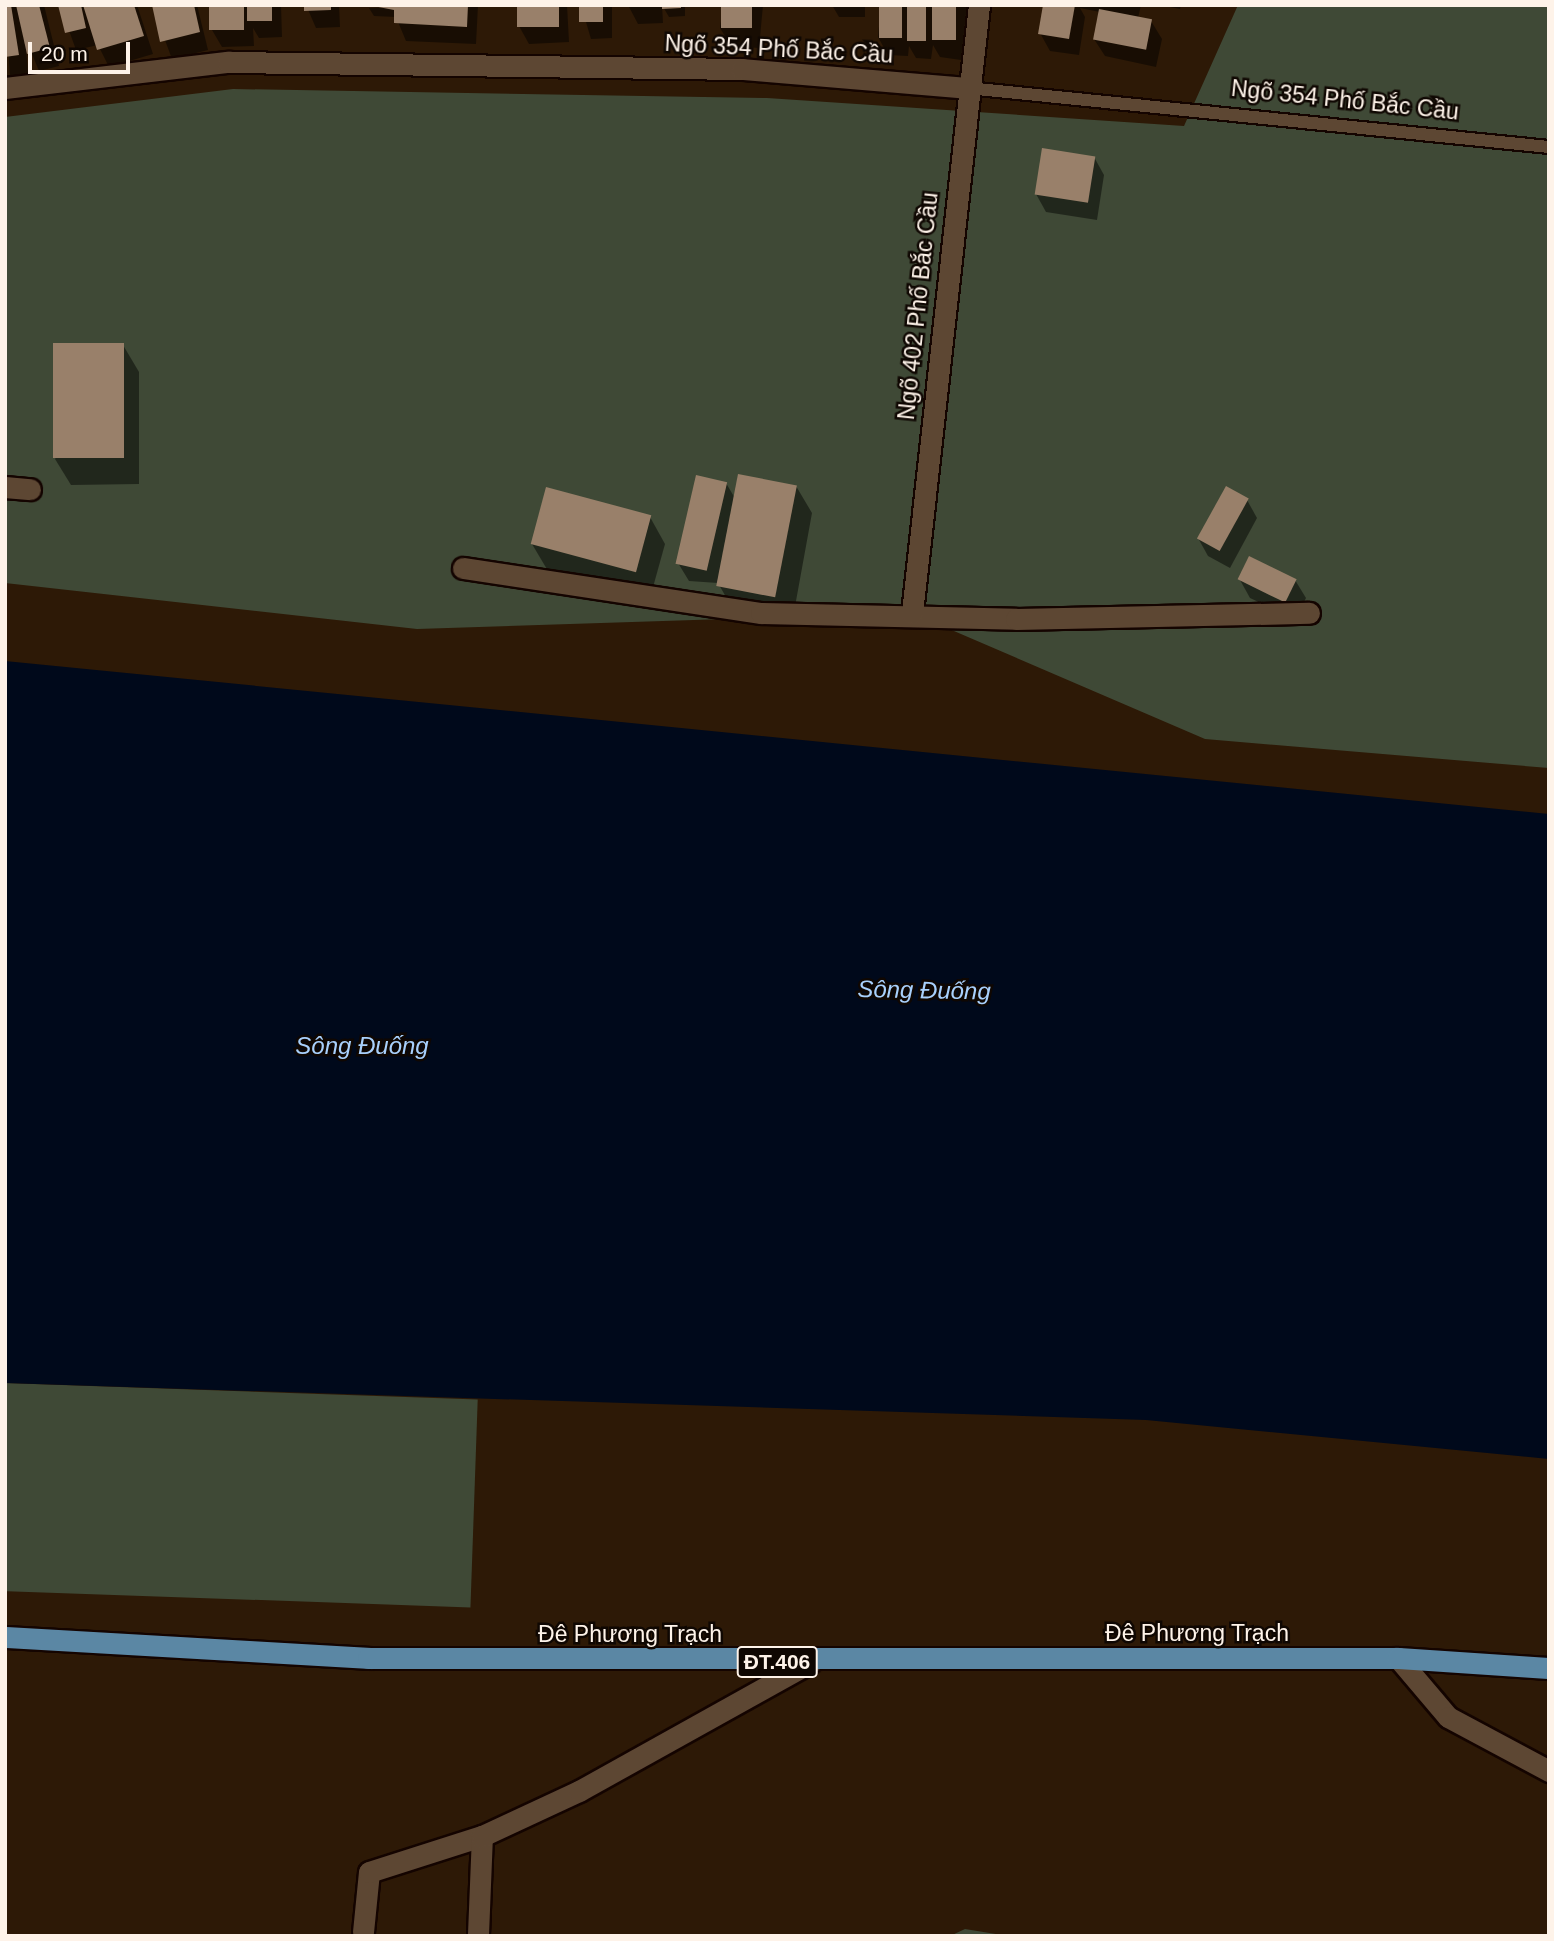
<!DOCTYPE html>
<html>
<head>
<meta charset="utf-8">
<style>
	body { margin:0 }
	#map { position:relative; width:1554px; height:1941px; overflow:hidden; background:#2d1906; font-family:Arial,sans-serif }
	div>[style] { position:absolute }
	.green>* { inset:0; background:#3f4936; transform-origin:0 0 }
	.water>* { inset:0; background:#00091b }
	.shadow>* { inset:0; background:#0007 }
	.building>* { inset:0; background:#99806a; transform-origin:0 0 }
	.roads { filter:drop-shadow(2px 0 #140400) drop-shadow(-2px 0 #140400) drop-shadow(0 2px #140400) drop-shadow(0 -2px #140400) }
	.service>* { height:12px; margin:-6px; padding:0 6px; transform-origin:6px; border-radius:6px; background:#5d4733 }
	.minor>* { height:21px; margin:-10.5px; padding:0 10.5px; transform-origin:10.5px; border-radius:10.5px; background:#5d4733 }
	.primary>* { height:21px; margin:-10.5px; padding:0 10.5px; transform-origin:10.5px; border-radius:10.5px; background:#5b87a4 }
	span { translate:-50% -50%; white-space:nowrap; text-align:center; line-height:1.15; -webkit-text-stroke:5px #0f0702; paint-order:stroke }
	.shield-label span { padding:2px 5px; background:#0f0702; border:2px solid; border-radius:5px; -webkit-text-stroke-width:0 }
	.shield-label { font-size:21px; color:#fef3e9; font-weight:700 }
	.street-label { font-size:23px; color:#fef3e9 }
	.water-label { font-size:24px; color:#a8d0fc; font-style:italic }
	.frame { position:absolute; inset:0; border:7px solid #fef3e9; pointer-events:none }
	.scale { position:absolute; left:28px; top:42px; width:102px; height:32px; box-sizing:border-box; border:4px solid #fef3e9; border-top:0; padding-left:9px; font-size:21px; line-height:24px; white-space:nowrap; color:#fef3e9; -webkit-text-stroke:5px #0f0702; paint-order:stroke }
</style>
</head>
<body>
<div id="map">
	<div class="green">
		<div style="clip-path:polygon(1238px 5px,1549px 5px,1549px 768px,1205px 739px,912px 613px,417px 629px,5px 583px,5px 117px,233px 89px,767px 98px,1184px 126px)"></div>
		<div style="left:5px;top:1383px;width:473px;height:208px;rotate:2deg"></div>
		<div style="clip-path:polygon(965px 1929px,1008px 1936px,950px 1936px)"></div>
	</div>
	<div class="water">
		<div style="clip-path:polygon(5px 661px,1549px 814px,1549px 1459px,1146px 1420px,5px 1383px)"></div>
	</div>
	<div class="shadow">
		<div style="clip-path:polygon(5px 5px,44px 5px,59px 66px,39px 71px,25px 37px,28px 73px,10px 76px)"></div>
		<div style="clip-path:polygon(60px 5px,137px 5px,153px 54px,109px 67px,98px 45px,76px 50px)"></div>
		<div style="clip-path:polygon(152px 5px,197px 5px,208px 50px,172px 59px)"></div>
		<div style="clip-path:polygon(211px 5px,281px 5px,282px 37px,259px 38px,253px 28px,254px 46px,222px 47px,212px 30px)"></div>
		<div style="clip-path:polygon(306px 5px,339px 5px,340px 27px,316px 28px)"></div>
		<div style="clip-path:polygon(478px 5px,476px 44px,406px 41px,396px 17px,374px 16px,369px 8px)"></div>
		<div style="clip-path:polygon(518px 5px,567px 5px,569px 42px,529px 44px,519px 26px)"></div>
		<div style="clip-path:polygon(581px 5px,612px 5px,612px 38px,591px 39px)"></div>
		<div style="clip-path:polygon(628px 5px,685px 5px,685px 16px,669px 17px,662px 5px,663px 23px,638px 24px)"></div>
		<div style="clip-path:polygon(723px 5px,763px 5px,759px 48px,731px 46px,720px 28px)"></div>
		<div style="clip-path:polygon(832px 5px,865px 5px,865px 17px,839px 17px)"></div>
		<div style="clip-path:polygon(881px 5px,967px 5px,961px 60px,940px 57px,933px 45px,931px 59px,916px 58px,909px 46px,908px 56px,888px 55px,878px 37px)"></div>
		<div style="clip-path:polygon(1045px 5px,1141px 5px,1138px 18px,1151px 21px,1162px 39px,1156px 67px,1105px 56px,1094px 39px,1100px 12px,1080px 8px,1085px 17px,1079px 55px,1050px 51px,1040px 33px)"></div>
		<div style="clip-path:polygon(1160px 5px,1181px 5px,1180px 9px)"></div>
		<div style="clip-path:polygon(1094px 157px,1104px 175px,1097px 220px,1046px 212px,1036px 194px)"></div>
		<div style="clip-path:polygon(123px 345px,139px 372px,139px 484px,71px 485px,55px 459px)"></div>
		<div style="clip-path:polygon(726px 483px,736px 500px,796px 486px,812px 513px,792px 623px,735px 613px,718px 583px,689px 581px,678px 563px)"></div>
		<div style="clip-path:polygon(1247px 500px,1257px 518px,1230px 568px,1208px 556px,1198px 538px)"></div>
		<div style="clip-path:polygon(650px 517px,665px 544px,650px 598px,548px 571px,532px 544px)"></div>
		<div style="clip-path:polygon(1240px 580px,1295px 580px,1306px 598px,1295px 619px,1250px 598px)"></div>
	</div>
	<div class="building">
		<div style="clip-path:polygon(5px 5px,11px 5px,19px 55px,5px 57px)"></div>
		<div style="clip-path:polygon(16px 5px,39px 5px,50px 48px,27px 54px)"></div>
		<div style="clip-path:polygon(58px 5px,81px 5px,86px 28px,65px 33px)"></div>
		<div style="clip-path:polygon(83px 5px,134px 5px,144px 36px,97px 50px)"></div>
		<div style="clip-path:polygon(152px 5px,194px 5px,200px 32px,160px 42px)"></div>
		<div style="left:209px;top:5px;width:35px;height:25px"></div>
		<div style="left:247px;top:5px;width:25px;height:16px"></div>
		<div style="clip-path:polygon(304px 5px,331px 5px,331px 10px,304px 11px)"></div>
		<div style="clip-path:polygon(368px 5px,468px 5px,467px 27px,394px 23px,394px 10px)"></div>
		<div style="left:517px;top:5px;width:42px;height:22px"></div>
		<div style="left:579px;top:5px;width:24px;height:17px"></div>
		<div style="clip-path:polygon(662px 5px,681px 5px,681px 8px,662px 9px)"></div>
		<div style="left:721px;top:5px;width:31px;height:23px"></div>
		<div style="left:879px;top:5px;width:23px;height:33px"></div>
		<div style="left:907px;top:5px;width:19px;height:36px"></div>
		<div style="left:932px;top:5px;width:24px;height:35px"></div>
		<div style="clip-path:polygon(1043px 5px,1075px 5px,1069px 39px,1038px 34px)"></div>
		<div style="left:1099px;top:9px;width:54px;height:31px;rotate:11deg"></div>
		<div style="left:1042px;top:148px;width:54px;height:47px;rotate:9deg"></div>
		<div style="left:124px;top:343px;width:115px;height:71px;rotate:90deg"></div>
		<div style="left:738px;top:474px;width:60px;height:114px;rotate:11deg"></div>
		<div style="left:696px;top:475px;width:32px;height:91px;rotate:13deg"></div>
		<div style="left:1226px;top:486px;width:26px;height:60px;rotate:29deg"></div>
		<div style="left:546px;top:487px;width:109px;height:59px;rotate:15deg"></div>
		<div style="left:1249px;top:556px;width:53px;height:26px;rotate:26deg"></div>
	</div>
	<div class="roads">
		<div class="service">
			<div style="left:968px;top:88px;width:584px;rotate:5.8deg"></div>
		</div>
		<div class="minor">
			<div style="left:5px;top:88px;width:225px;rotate:-6.7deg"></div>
			<div style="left:228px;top:62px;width:514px;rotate:0.78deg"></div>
			<div style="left:742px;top:69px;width:227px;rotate:4.8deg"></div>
			<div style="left:5px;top:487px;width:25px;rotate:5deg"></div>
			<div style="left:463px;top:568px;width:301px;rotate:8.6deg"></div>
			<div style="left:761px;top:613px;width:255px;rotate:1.3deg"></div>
			<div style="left:1016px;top:619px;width:293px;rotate:-1.2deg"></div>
			<div style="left:912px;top:613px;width:612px;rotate:-83.71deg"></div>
			<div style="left:1398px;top:1658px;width:77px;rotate:49.7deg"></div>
			<div style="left:1448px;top:1717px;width:115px;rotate:28.1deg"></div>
			<div style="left:363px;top:1932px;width:60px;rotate:-84.3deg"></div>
			<div style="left:369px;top:1872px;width:119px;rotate:-17.7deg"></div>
			<div style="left:478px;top:1934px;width:98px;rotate:-87.7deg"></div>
			<div style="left:482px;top:1836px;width:107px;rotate:-24.9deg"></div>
			<div style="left:579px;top:1791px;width:265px;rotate:-29.1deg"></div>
		</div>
		<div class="primary">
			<div style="left:5px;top:1637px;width:364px;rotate:3.3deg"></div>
			<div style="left:368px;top:1658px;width:1030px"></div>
			<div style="left:1398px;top:1658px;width:151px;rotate:3.8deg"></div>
		</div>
	</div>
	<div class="shield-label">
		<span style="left:777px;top:1662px">ĐT.406</span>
	</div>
	<div class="street-label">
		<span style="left:779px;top:49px;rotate:3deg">Ngõ 354 Phố Bắc Cầu</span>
		<span style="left:1345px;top:100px;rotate:6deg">Ngõ 354 Phố Bắc Cầu</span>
		<span style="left:918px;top:306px;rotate:-84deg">Ngõ 402 Phố Bắc Cầu</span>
		<span style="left:1197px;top:1633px">Đê Phương Trạch</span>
		<span style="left:630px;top:1634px">Đê Phương Trạch</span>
	</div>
	<div class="water-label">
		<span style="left:924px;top:990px;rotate:1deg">Sông Đuống</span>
		<span style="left:362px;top:1046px">Sông Đuống</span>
	</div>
	<div class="frame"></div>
	<div class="scale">20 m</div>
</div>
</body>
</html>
